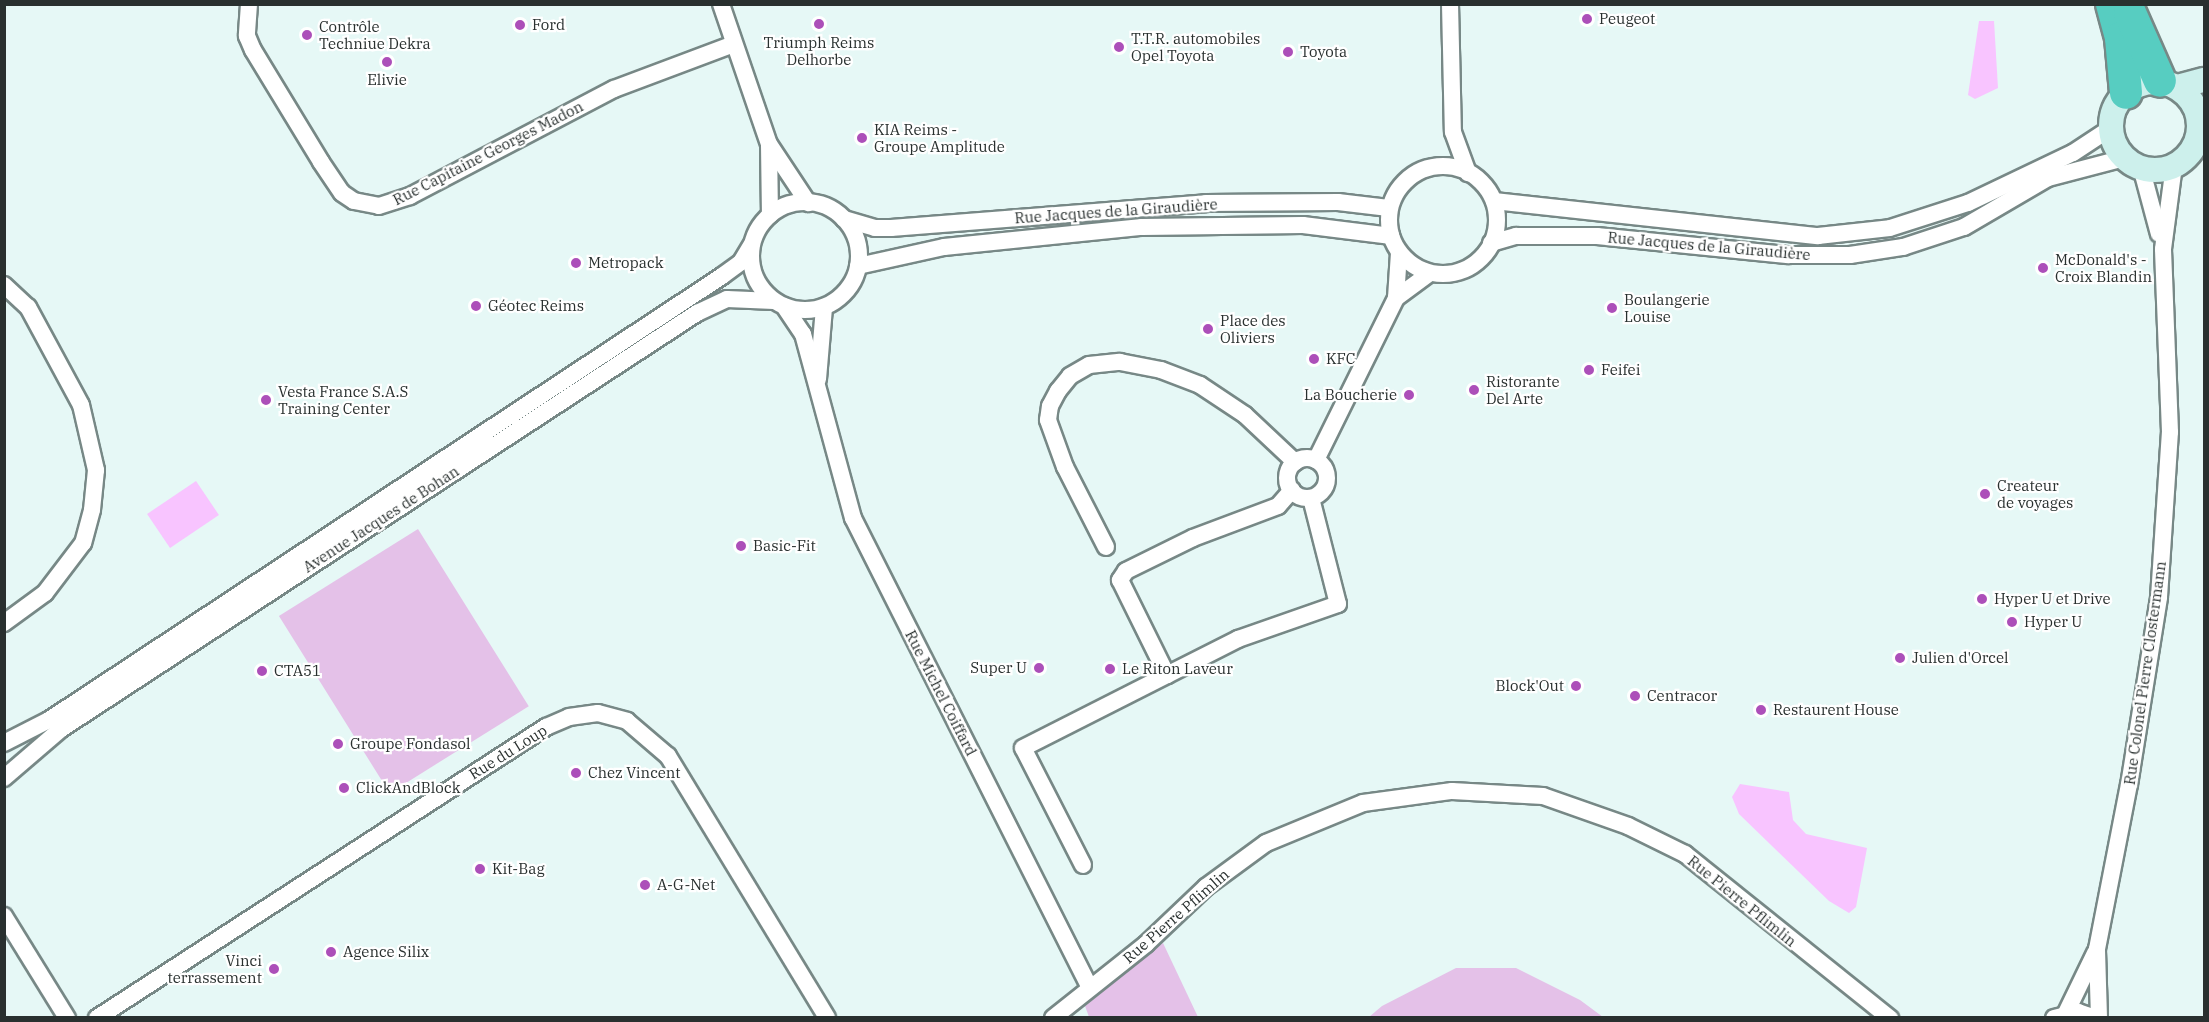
<!DOCTYPE html>
<html>
<head>
<meta charset="utf-8">
<style>
	body { margin:0 }
	#map { position:relative; width:2209px; height:1022px; overflow:hidden; background:#e6f8f6; font-family:"IBM Plex Serif",serif }
	div>[style] { position:absolute }
	.green>* { inset:0; background:#e4c1e8; transform-origin:0 0 }
	.water>* { inset:0; background:#f8c4ff; transform-origin:0 0 }
	.roads { filter:drop-shadow(2px 0 #778886) drop-shadow(-2px 0 #778886) drop-shadow(0 2px #778886) drop-shadow(0 -2px #778886) }
	.street>* { height:16px; margin:-8px; padding:0 8px; transform-origin:8px; border-radius:8px; background:#fff }
	.street>.ring { margin:-8px; padding:0; box-sizing:content-box; background:none; border:16px solid #fff; border-radius:50% }
	.secondary>* { height:24px; margin:-12px; padding:0 12px; transform-origin:12px; border-radius:12px; background:#cdf0ec }
	.secondary>.ring { margin:-12px; padding:0; box-sizing:content-box; background:none; border:24px solid #cdf0ec; border-radius:50% }
	.highway>* { height:32px; margin:-16px; padding:0 16px; transform-origin:16px; border-radius:16px; background:#57cdc1 }
	.dots>* { width:16px; height:16px; translate:-50% -50%; box-sizing:border-box; border:3px solid #fff; border-radius:50% }
	span { translate:-50% -50%; white-space:nowrap; text-align:center; line-height:1.15; -webkit-text-stroke:4.5px #fff; paint-order:stroke }
	.poi-label { font-size:15px; color:#29302f }
	.left { translate:0 -50%; text-align:left }
	.right { translate:-100% -50%; text-align:right }
	.street-label { font-size:15px; color:#29302f }
	.frame { position:absolute; inset:0; border:6px solid #29302f; pointer-events:none }
</style>
</head>
<body>
<div id="map">
	<div class="green">
		<div style="left:418px;top:529px;width:209px;height:164px;rotate:58deg"></div>
		<div style="clip-path:polygon(1163px 943px,1198px 1017px,1089px 1017px,1085px 1006px)"></div>
		<div style="clip-path:polygon(1456px 968px,1516px 968px,1580px 1000px,1603px 1017px,1369px 1017px,1382px 1006px)"></div>
	</div>
	<div class="water">
		<div style="clip-path:polygon(1979px 21px,1994px 21px,1998px 88px,1975px 99px,1968px 95px)"></div>
		<div style="left:196px;top:481px;width:41px;height:59px;rotate:56deg"></div>
		<div style="clip-path:polygon(1740px 784px,1789px 792px,1793px 820px,1806px 834px,1867px 848px,1856px 907px,1849px 913px,1829px 901px,1739px 814px,1732px 797px)"></div>
	</div>
	<div class="roads">
		<div class="street">
			<div style="left:249px;top:4px;width:32px;rotate:94deg"></div>
			<div style="left:247px;top:36px;width:15px;rotate:67deg"></div>
			<div style="left:253px;top:50px;width:131px;rotate:58.7deg"></div>
			<div style="left:321px;top:162px;width:37px;rotate:56deg"></div>
			<div style="left:342px;top:193px;width:14px;rotate:34deg"></div>
			<div style="left:354px;top:201px;width:25px;rotate:11deg"></div>
			<div style="left:379px;top:206px;width:33px;rotate:-18deg"></div>
			<div style="left:410px;top:196px;width:230px;rotate:-27.7deg"></div>
			<div style="left:614px;top:89px;width:128px;rotate:-20.6deg"></div>
			<div style="left:721px;top:4px;width:148px;rotate:71.1deg"></div>
			<div style="left:769px;top:144px;width:71px;rotate:56.5deg"></div>
			<div style="left:1450px;top:4px;width:128px;rotate:88.7deg"></div>
			<div style="left:1453px;top:132px;width:44px;rotate:69.9deg"></div>
			<div style="left:769px;top:145px;width:70px;rotate:89.2deg"></div>
			<div class="ring" style="left:1389px;top:166px;width:92px;height:92px"></div>
			<div style="left:2141px;top:167px;width:69px;rotate:75deg"></div>
			<div style="left:1494px;top:201px;width:326px;rotate:6.2deg"></div>
			<div style="left:1818px;top:236px;width:72px;rotate:-6.3deg"></div>
			<div style="left:1890px;top:228px;width:82px;rotate:-17.8deg"></div>
			<div style="left:1968px;top:203px;width:116px;rotate:-25.5deg"></div>
			<div style="left:2073px;top:153px;width:45px;rotate:-33.3deg"></div>
			<div class="ring" style="left:751px;top:202px;width:92px;height:92px"></div>
			<div style="left:844px;top:219px;width:32px;rotate:16deg"></div>
			<div style="left:875px;top:228px;width:16px"></div>
			<div style="left:891px;top:228px;width:316px;rotate:-4.5deg"></div>
			<div style="left:1206px;top:203px;width:132px;rotate:-0.4deg"></div>
			<div style="left:1338px;top:202px;width:51px;rotate:6.7deg"></div>
			<div style="left:1491px;top:243px;width:26px;rotate:-16deg"></div>
			<div style="left:1516px;top:236px;width:81px"></div>
			<div style="left:1597px;top:236px;width:193px;rotate:5.7deg"></div>
			<div style="left:1789px;top:255px;width:61px"></div>
			<div style="left:1850px;top:255px;width:54px;rotate:-8.6deg"></div>
			<div style="left:1903px;top:247px;width:64px;rotate:-18.2deg"></div>
			<div style="left:1964px;top:227px;width:97px;rotate:-30.3deg"></div>
			<div style="left:2048px;top:178px;width:79px;rotate:-14.7deg"></div>
			<div style="left:858px;top:266px;width:88px;rotate:-12.5deg"></div>
			<div style="left:944px;top:247px;width:199px;rotate:-5.8deg"></div>
			<div style="left:1142px;top:227px;width:161px;rotate:-0.7deg"></div>
			<div style="left:1303px;top:225px;width:89px;rotate:7.1deg"></div>
			<div style="left:4px;top:285px;width:33px;rotate:43deg"></div>
			<div style="left:28px;top:307px;width:111px;rotate:61.6deg"></div>
			<div style="left:81px;top:405px;width:67px;rotate:77deg"></div>
			<div style="left:96px;top:470px;width:40px;rotate:95.7deg"></div>
			<div style="left:92px;top:510px;width:34px;rotate:105deg"></div>
			<div style="left:83px;top:543px;width:63px;rotate:127.2deg"></div>
			<div style="left:45px;top:593px;width:51px;rotate:143.8deg"></div>
			<div style="left:1396px;top:298px;width:42px;rotate:-36.3deg"></div>
			<div style="left:784px;top:306px;width:34px;rotate:56deg"></div>
			<div style="left:803px;top:334px;width:191px;rotate:74.8deg"></div>
			<div style="left:853px;top:518px;width:526px;rotate:63.24deg"></div>
			<div style="left:818px;top:379px;width:72px;rotate:-85.2deg"></div>
			<div class="ring" style="left:1287px;top:458px;width:24px;height:24px"></div>
			<div style="left:1316px;top:460px;width:181px;rotate:-63.7deg"></div>
			<div style="left:1396px;top:298px;width:45px;rotate:-86.2deg"></div>
			<div style="left:1292px;top:490px;width:21px;rotate:131deg"></div>
			<div style="left:1278px;top:506px;width:91px;rotate:159.4deg"></div>
			<div style="left:1193px;top:538px;width:75px;rotate:153.8deg"></div>
			<div style="left:1126px;top:571px;width:11px;rotate:124deg"></div>
			<div style="left:1120px;top:580px;width:106px;rotate:63.7deg"></div>
			<div style="left:1167px;top:675px;width:80px;rotate:-26.9deg"></div>
			<div style="left:1238px;top:639px;width:106px;rotate:-19.3deg"></div>
			<div style="left:1338px;top:604px;width:109px;rotate:-104.3deg"></div>
			<div style="left:1106px;top:547px;width:90px;rotate:-117.1deg"></div>
			<div style="left:1065px;top:467px;width:50px;rotate:-109.9deg"></div>
			<div style="left:1048px;top:420px;width:14px;rotate:-82deg"></div>
			<div style="left:1050px;top:406px;width:17px;rotate:-62deg"></div>
			<div style="left:1058px;top:391px;width:19px;rotate:-51deg"></div>
			<div style="left:1070px;top:376px;width:22px;rotate:-30deg"></div>
			<div style="left:1089px;top:365px;width:31px;rotate:-6deg"></div>
			<div style="left:1120px;top:362px;width:42px;rotate:11deg"></div>
			<div style="left:1161px;top:370px;width:42px;rotate:21deg"></div>
			<div style="left:1200px;top:385px;width:54px;rotate:33.7deg"></div>
			<div style="left:1245px;top:415px;width:69px;rotate:43.2deg"></div>
			<div style="left:4px;top:743px;width:51px;rotate:-27.1deg"></div>
			<div style="left:49px;top:720px;width:806px;rotate:-33.41deg"></div>
			<div style="left:722px;top:276px;width:24px;rotate:-36deg"></div>
			<div style="left:741px;top:262px;width:21px;rotate:-59deg"></div>
			<div style="left:4px;top:778px;width:75px;rotate:-40.7deg"></div>
			<div style="left:61px;top:729px;width:760px;rotate:-33.19deg"></div>
			<div style="left:697px;top:313px;width:33px;rotate:-25deg"></div>
			<div style="left:727px;top:299px;width:47px;rotate:2.4deg"></div>
			<div style="left:1083px;top:865px;width:131px;rotate:-117.1deg"></div>
			<div style="left:1023px;top:748px;width:161px;rotate:-26.9deg"></div>
			<div style="left:4px;top:916px;width:120px;rotate:58.3deg"></div>
			<div style="left:2066px;top:1013px;width:67px;rotate:-64.2deg"></div>
			<div style="left:97px;top:1018px;width:535px;rotate:-32.95deg"></div>
			<div style="left:546px;top:727px;width:25px;rotate:-23deg"></div>
			<div style="left:569px;top:717px;width:29px;rotate:-8deg"></div>
			<div style="left:598px;top:713px;width:30px;rotate:15deg"></div>
			<div style="left:627px;top:721px;width:54px;rotate:40.5deg"></div>
			<div style="left:668px;top:756px;width:306px;rotate:58.7deg"></div>
			<div style="left:1053px;top:1018px;width:119px;rotate:-38.5deg"></div>
			<div style="left:1146px;top:944px;width:83px;rotate:-43.5deg"></div>
			<div style="left:1206px;top:887px;width:74px;rotate:-36.3deg"></div>
			<div style="left:1266px;top:843px;width:105px;rotate:-22.4deg"></div>
			<div style="left:1363px;top:803px;width:90px;rotate:-7.7deg"></div>
			<div style="left:1452px;top:791px;width:91px;rotate:3.1deg"></div>
			<div style="left:1543px;top:796px;width:90px;rotate:19.4deg"></div>
			<div style="left:1628px;top:826px;width:64px;rotate:26.2deg"></div>
			<div style="left:1685px;top:854px;width:263px;rotate:38.7deg"></div>
			<div style="left:2054px;top:1018px;width:25px;rotate:-14deg"></div>
			<div style="left:2078px;top:1012px;width:18px;rotate:19deg"></div>
			<div style="left:2099px;top:1018px;width:69px;rotate:-91.7deg"></div>
			<div style="left:2097px;top:949px;width:167px;rotate:-79deg"></div>
			<div style="left:2129px;top:785px;width:190px;rotate:-80.9deg"></div>
			<div style="left:2159px;top:597px;width:165px;rotate:-86.2deg"></div>
			<div style="left:2170px;top:432px;width:183px;rotate:-92.2deg"></div>
			<div style="left:2163px;top:249px;width:84px;rotate:-82.5deg"></div>
		</div>
		<div class="secondary">
			<div class="ring" style="left:2111px;top:82px;width:64px;height:64px"></div>
			<div style="left:2177px;top:87px;width:28px;rotate:-15deg"></div>
		</div>
		<div class="highway">
			<div style="left:2112px;top:4px;width:35px;rotate:75deg"></div>
			<div style="left:2121px;top:38px;width:55px;rotate:84.8deg"></div>
			<div style="left:2130px;top:13px;width:74px;rotate:66.2deg"></div>
		</div>
	</div>
	<div class="dots">
		<div style="left:1587px;top:19px;background:#ac4fb9"></div>
		<div style="left:819px;top:24px;background:#ac4fb9"></div>
		<div style="left:520px;top:25px;background:#ac4fb9"></div>
		<div style="left:307px;top:35px;background:#ac4fb9"></div>
		<div style="left:1119px;top:47px;background:#ac4fb9"></div>
		<div style="left:1288px;top:52px;background:#ac4fb9"></div>
		<div style="left:387px;top:62px;background:#ac4fb9"></div>
		<div style="left:862px;top:138px;background:#ac4fb9"></div>
		<div style="left:576px;top:263px;background:#ac4fb9"></div>
		<div style="left:2043px;top:268px;background:#ac4fb9"></div>
		<div style="left:476px;top:306px;background:#ac4fb9"></div>
		<div style="left:1612px;top:308px;background:#ac4fb9"></div>
		<div style="left:1208px;top:329px;background:#ac4fb9"></div>
		<div style="left:1314px;top:359px;background:#ac4fb9"></div>
		<div style="left:1589px;top:370px;background:#ac4fb9"></div>
		<div style="left:1474px;top:390px;background:#ac4fb9"></div>
		<div style="left:1409px;top:395px;background:#ac4fb9"></div>
		<div style="left:266px;top:400px;background:#ac4fb9"></div>
		<div style="left:1985px;top:494px;background:#ac4fb9"></div>
		<div style="left:741px;top:546px;background:#ac4fb9"></div>
		<div style="left:1982px;top:599px;background:#ac4fb9"></div>
		<div style="left:2012px;top:622px;background:#ac4fb9"></div>
		<div style="left:1900px;top:658px;background:#ac4fb9"></div>
		<div style="left:1039px;top:668px;background:#ac4fb9"></div>
		<div style="left:1110px;top:669px;background:#ac4fb9"></div>
		<div style="left:262px;top:671px;background:#ac4fb9"></div>
		<div style="left:1576px;top:686px;background:#ac4fb9"></div>
		<div style="left:1635px;top:696px;background:#ac4fb9"></div>
		<div style="left:1761px;top:710px;background:#ac4fb9"></div>
		<div style="left:338px;top:744px;background:#ac4fb9"></div>
		<div style="left:576px;top:773px;background:#ac4fb9"></div>
		<div style="left:344px;top:788px;background:#ac4fb9"></div>
		<div style="left:480px;top:869px;background:#ac4fb9"></div>
		<div style="left:645px;top:885px;background:#ac4fb9"></div>
		<div style="left:331px;top:952px;background:#ac4fb9"></div>
		<div style="left:274px;top:969px;background:#ac4fb9"></div>
	</div>
	<div class="poi-label">
		<span class="left" style="left:1599px;top:19px">Peugeot</span>
		<span class="left" style="left:532px;top:25px">Ford</span>
		<span class="left" style="left:319px;top:35px">Contrôle<br>Techniue Dekra</span>
		<span class="left" style="left:1131px;top:47px">T.T.R. automobiles<br>Opel Toyota</span>
		<span style="left:819px;top:51px">Triumph Reims<br>Delhorbe</span>
		<span class="left" style="left:1300px;top:52px">Toyota</span>
		<span style="left:387px;top:80px">Elivie</span>
		<span class="left" style="left:874px;top:138px">KIA Reims -<br>Groupe Amplitude</span>
		<span class="left" style="left:2055px;top:268px">McDonald's -<br>Croix Blandin</span>
		<span class="left" style="left:588px;top:263px">Metropack</span>
		<span class="left" style="left:1624px;top:308px">Boulangerie<br>Louise</span>
		<span class="left" style="left:488px;top:306px">Géotec Reims</span>
		<span class="left" style="left:1220px;top:329px">Place des<br>Oliviers</span>
		<span class="left" style="left:1326px;top:359px">KFC</span>
		<span class="left" style="left:1601px;top:370px">Feifei</span>
		<span class="left" style="left:1486px;top:390px">Ristorante<br>Del Arte</span>
		<span class="left" style="left:278px;top:400px">Vesta France S.A.S<br>Training Center</span>
		<span class="right" style="left:1397px;top:395px">La Boucherie</span>
		<span class="left" style="left:1997px;top:494px">Createur<br>de voyages</span>
		<span class="left" style="left:753px;top:546px">Basic-Fit</span>
		<span class="left" style="left:1994px;top:599px">Hyper U et Drive</span>
		<span class="left" style="left:2024px;top:622px">Hyper U</span>
		<span class="left" style="left:1912px;top:658px">Julien d'Orcel</span>
		<span class="right" style="left:1027px;top:668px">Super U</span>
		<span class="left" style="left:1122px;top:669px">Le Riton Laveur</span>
		<span class="left" style="left:274px;top:671px">CTA51</span>
		<span class="right" style="left:1564px;top:686px">Block'Out</span>
		<span class="left" style="left:1647px;top:696px">Centracor</span>
		<span class="left" style="left:1773px;top:710px">Restaurent House</span>
		<span class="left" style="left:350px;top:744px">Groupe Fondasol</span>
		<span class="left" style="left:588px;top:773px">Chez Vincent</span>
		<span class="left" style="left:356px;top:788px">ClickAndBlock</span>
		<span class="left" style="left:492px;top:869px">Kit-Bag</span>
		<span class="left" style="left:657px;top:885px">A-G-Net</span>
		<span class="left" style="left:343px;top:952px">Agence Silix</span>
		<span class="right" style="left:262px;top:969px">Vinci<br>terrassement</span>
	</div>
	<div class="street-label">
		<span style="left:488px;top:153px;rotate:-27deg">Rue Capitaine Georges Madon</span>
		<span style="left:1116px;top:211px;rotate:-4deg">Rue Jacques de la Giraudière</span>
		<span style="left:1709px;top:246px;rotate:5deg">Rue Jacques de la Giraudière</span>
		<span style="left:381px;top:519px;rotate:-33deg">Avenue Jacques de Bohan</span>
		<span style="left:2145px;top:673px;rotate:-82deg">Rue Colonel Pierre Clostermann</span>
		<span style="left:941px;top:693px;rotate:63deg">Rue Michel Coiffard</span>
		<span style="left:508px;top:752px;rotate:-32deg">Rue du Loup</span>
		<span style="left:1742px;top:901px;rotate:39deg">Rue Pierre Pflimlin</span>
		<span style="left:1176px;top:916px;rotate:-41deg">Rue Pierre Pflimlin</span>
	</div>
	<div class="frame"></div>
</div>
</body>
</html>
